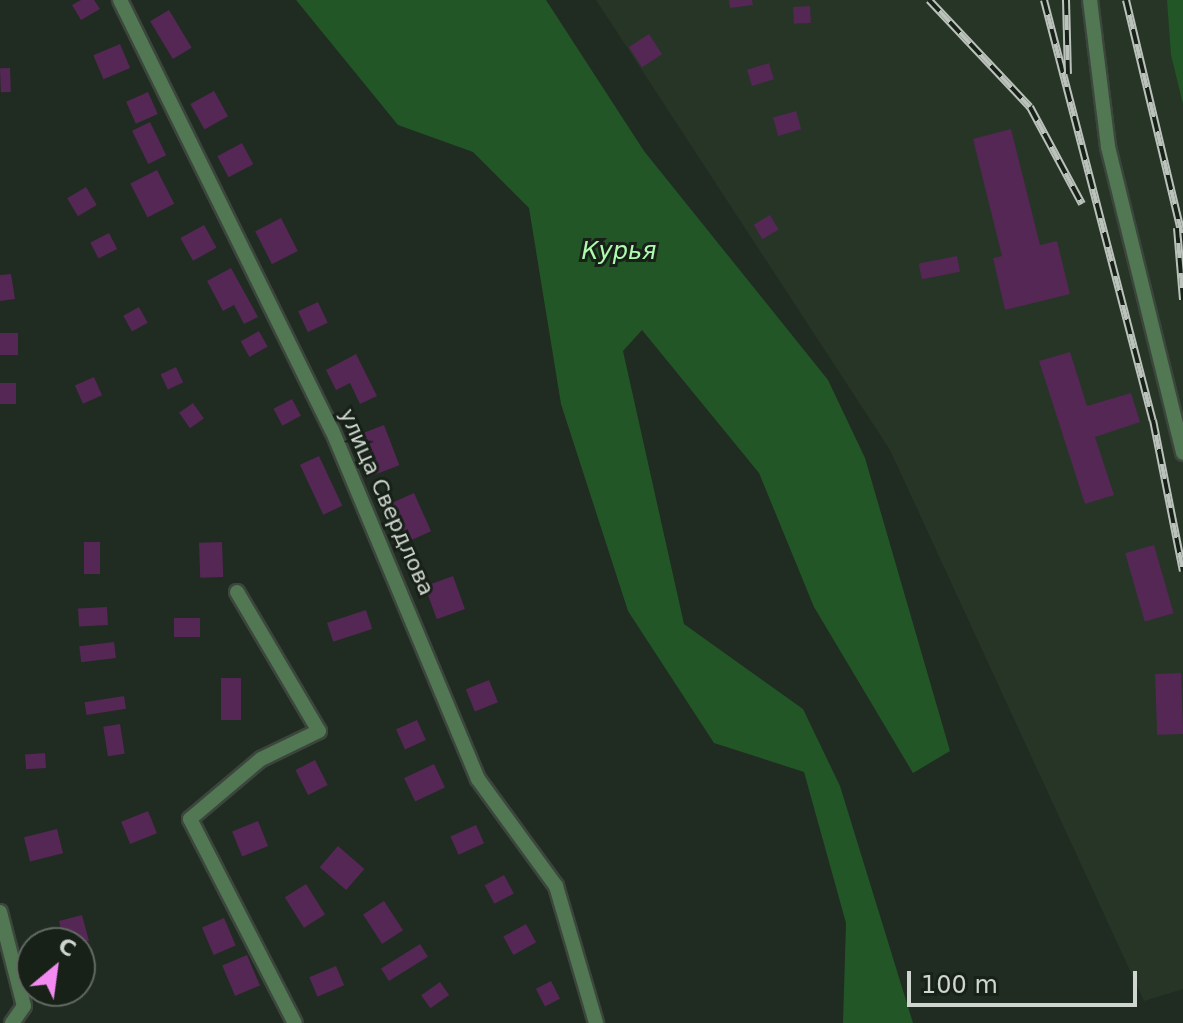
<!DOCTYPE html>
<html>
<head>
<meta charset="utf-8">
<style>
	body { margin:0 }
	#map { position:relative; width:1183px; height:1023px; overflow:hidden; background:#202b21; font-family:"DejaVu Sans",sans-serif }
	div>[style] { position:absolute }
	.built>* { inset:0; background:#263526 }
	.water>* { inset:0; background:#225627 }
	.building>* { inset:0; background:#542754; transform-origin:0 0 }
	.roads { filter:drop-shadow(2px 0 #3c463d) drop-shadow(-2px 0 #3c463d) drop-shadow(0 2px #3c463d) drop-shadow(0 -2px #3c463d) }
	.street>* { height:14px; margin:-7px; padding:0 7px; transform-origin:7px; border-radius:7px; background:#517753 }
	.rail>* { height:8px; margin-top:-4px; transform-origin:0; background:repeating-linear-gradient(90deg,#172117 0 15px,#bbc2bb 0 30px); box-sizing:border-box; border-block:2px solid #bbc2bb }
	span { translate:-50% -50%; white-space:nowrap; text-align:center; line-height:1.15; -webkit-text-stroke:6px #172117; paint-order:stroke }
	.street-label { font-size:22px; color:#cfd5cf }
	.water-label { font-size:24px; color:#aefab1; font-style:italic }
	.north { position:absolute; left:16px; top:927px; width:80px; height:80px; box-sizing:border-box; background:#172117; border:2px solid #616961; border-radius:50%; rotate:29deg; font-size:22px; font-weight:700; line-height:32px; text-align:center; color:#cfd5cf }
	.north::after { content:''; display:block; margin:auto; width:28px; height:36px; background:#f38af2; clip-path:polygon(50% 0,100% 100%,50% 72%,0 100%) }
	.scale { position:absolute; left:907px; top:971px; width:230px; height:36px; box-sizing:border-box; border:4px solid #cfd5cf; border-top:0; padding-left:10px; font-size:24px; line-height:28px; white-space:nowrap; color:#cfd5cf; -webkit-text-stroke:6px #172117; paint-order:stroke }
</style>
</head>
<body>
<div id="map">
	<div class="built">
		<div style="clip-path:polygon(596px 0,1167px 0,1183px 104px,1183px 989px,1144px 1001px,890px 450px)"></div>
	</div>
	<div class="water">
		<div style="clip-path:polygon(296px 0,546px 0,644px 151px,828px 380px,865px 458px,950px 751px,913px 773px,814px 607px,759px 473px,642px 330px,623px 351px,684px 624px,803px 709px,840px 786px,913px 1023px,843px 1023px,846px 923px,804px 772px,714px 743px,628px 611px,561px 404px,529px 208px,473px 152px,398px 125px)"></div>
		<div style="clip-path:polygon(1167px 0,1183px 0,1183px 104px,1171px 55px)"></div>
	</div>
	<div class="building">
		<div style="clip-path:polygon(81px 0,94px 0,100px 9px,81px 20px,72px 5px)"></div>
		<div style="clip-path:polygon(729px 0,752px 0,753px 5px,730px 8px)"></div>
		<div style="left:810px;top:6px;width:17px;height:17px;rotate:87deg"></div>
		<div style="left:169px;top:10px;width:44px;height:22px;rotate:59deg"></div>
		<div style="left:649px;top:34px;width:24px;height:24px;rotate:57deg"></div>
		<div style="left:120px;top:44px;width:26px;height:29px;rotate:67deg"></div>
		<div style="left:769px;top:63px;width:17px;height:23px;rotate:73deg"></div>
		<div style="left:10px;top:68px;width:24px;height:10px;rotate:88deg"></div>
		<div style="left:214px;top:91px;width:29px;height:27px;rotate:61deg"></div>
		<div style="left:148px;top:92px;width:24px;height:24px;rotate:66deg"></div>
		<div style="left:796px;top:111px;width:19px;height:24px;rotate:74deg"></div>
		<div style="left:150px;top:122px;width:37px;height:20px;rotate:64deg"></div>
		<div style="clip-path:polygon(1011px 129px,1040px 245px,1057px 241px,1070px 294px,1005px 310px,993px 258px,1002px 256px,973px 139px)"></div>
		<div style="left:242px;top:143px;width:24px;height:28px;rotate:62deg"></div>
		<div style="left:157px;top:170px;width:38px;height:30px;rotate:63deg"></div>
		<div style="left:86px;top:187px;width:21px;height:22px;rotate:59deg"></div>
		<div style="left:770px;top:215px;width:17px;height:19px;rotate:59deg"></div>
		<div style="left:281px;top:218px;width:37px;height:29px;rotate:63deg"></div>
		<div style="left:204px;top:225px;width:26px;height:27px;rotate:61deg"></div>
		<div style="left:109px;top:233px;width:18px;height:21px;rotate:63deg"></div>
		<div style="left:957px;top:256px;width:16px;height:39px;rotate:79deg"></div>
		<div style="clip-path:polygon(231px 268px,258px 317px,244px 324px,234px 305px,223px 311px,207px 281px)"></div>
		<div style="clip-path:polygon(11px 274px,15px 299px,0 301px,0 275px)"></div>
		<div style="left:318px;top:302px;width:23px;height:22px;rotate:65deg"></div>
		<div style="left:139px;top:307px;width:18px;height:18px;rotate:61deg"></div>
		<div style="left:259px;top:331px;width:18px;height:21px;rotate:61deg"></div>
		<div style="left:0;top:333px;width:18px;height:22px"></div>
		<div style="clip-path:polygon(1070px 352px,1087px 406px,1131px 393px,1140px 422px,1095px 437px,1114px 495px,1085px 504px,1039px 361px)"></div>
		<div style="clip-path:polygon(356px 354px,377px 396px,360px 404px,350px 383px,336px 390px,326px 370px)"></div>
		<div style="left:176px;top:367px;width:17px;height:17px;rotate:65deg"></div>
		<div style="left:94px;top:377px;width:20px;height:21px;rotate:66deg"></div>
		<div style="left:0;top:383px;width:16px;height:21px"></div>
		<div style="left:292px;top:399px;width:19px;height:21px;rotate:62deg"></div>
		<div style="left:193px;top:403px;width:19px;height:17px;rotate:55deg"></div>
		<div style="left:384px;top:425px;width:43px;height:37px;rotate:69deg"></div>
		<div style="left:319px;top:456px;width:55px;height:21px;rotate:65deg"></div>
		<div style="left:414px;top:493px;width:42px;height:35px;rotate:66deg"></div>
		<div style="left:84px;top:542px;width:16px;height:32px"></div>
		<div style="left:222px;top:542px;width:35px;height:23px;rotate:88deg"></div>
		<div style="left:1154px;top:545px;width:71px;height:30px;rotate:74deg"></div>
		<div style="left:453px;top:576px;width:35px;height:30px;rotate:70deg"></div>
		<div style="left:107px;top:607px;width:18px;height:29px;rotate:87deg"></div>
		<div style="left:366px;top:610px;width:20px;height:41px;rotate:72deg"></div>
		<div style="left:174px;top:618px;width:26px;height:19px"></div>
		<div style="left:114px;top:642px;width:16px;height:35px;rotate:83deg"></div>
		<div style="left:1181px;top:673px;width:61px;height:26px;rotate:88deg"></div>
		<div style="left:221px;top:678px;width:20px;height:42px"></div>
		<div style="left:489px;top:680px;width:24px;height:25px;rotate:68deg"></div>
		<div style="left:124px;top:696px;width:13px;height:40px;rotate:81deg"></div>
		<div style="left:417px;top:720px;width:22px;height:23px;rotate:66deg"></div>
		<div style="left:120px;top:724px;width:30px;height:17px;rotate:81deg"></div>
		<div style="left:45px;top:753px;width:15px;height:20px;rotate:86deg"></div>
		<div style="left:315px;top:760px;width:28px;height:22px;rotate:63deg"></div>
		<div style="left:434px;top:764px;width:26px;height:33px;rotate:65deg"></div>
		<div style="left:148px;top:811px;width:24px;height:29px;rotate:68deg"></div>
		<div style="left:258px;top:821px;width:27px;height:28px;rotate:68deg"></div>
		<div style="left:476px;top:825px;width:20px;height:28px;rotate:66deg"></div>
		<div style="left:57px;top:829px;width:25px;height:34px;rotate:76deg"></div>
		<div style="left:338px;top:846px;width:35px;height:28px;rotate:41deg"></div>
		<div style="left:504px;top:875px;width:21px;height:22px;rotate:62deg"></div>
		<div style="left:306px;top:884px;width:36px;height:25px;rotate:58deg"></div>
		<div style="left:384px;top:901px;width:35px;height:25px;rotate:57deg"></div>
		<div style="clip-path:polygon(82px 915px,89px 941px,64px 943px,59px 921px)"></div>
		<div style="left:224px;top:918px;width:30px;height:24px;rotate:67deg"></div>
		<div style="left:526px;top:924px;width:21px;height:26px;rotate:61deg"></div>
		<div style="left:420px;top:944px;width:15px;height:46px;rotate:58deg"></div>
		<div style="left:247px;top:955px;width:33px;height:27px;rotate:67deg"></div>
		<div style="left:336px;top:966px;width:21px;height:29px;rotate:67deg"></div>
		<div style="left:551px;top:981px;width:20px;height:17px;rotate:63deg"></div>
		<div style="left:440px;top:982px;width:16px;height:23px;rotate:55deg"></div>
	</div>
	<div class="roads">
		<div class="street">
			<div style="left:120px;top:0;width:479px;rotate:63.8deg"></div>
			<div style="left:332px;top:430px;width:378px;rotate:67.3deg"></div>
			<div style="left:478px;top:779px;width:132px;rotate:53.9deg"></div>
			<div style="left:556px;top:886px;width:143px;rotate:73.7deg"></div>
			<div style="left:1090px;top:0;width:148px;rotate:83deg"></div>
			<div style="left:1108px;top:147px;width:315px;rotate:76.2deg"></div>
			<div style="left:237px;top:592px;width:161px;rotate:59.5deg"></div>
			<div style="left:319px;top:731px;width:64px;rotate:154.2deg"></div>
			<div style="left:261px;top:759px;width:93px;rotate:139.8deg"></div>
			<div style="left:190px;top:819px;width:229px;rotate:62.8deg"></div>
			<div style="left:0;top:912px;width:97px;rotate:75.7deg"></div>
			<div style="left:24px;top:1006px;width:21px;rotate:125deg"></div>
		</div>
	</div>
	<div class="rail">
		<div style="left:929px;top:0;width:147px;rotate:46.7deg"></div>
		<div style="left:1030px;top:107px;width:110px;rotate:61.8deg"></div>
		<div style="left:1044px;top:0;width:434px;rotate:75.5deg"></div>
		<div style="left:1153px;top:420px;width:154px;rotate:78.8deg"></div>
		<div style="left:1066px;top:0;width:74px;rotate:88.5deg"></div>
		<div style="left:1126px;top:0;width:247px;rotate:76.6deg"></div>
		<div style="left:1177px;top:228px;width:72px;rotate:85.2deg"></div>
	</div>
	<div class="street-label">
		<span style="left:387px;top:502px;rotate:66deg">улица Свердлова</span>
	</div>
	<div class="water-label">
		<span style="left:619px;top:252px">Курья</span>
	</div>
	<div class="north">С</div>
	<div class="scale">100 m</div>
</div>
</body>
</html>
